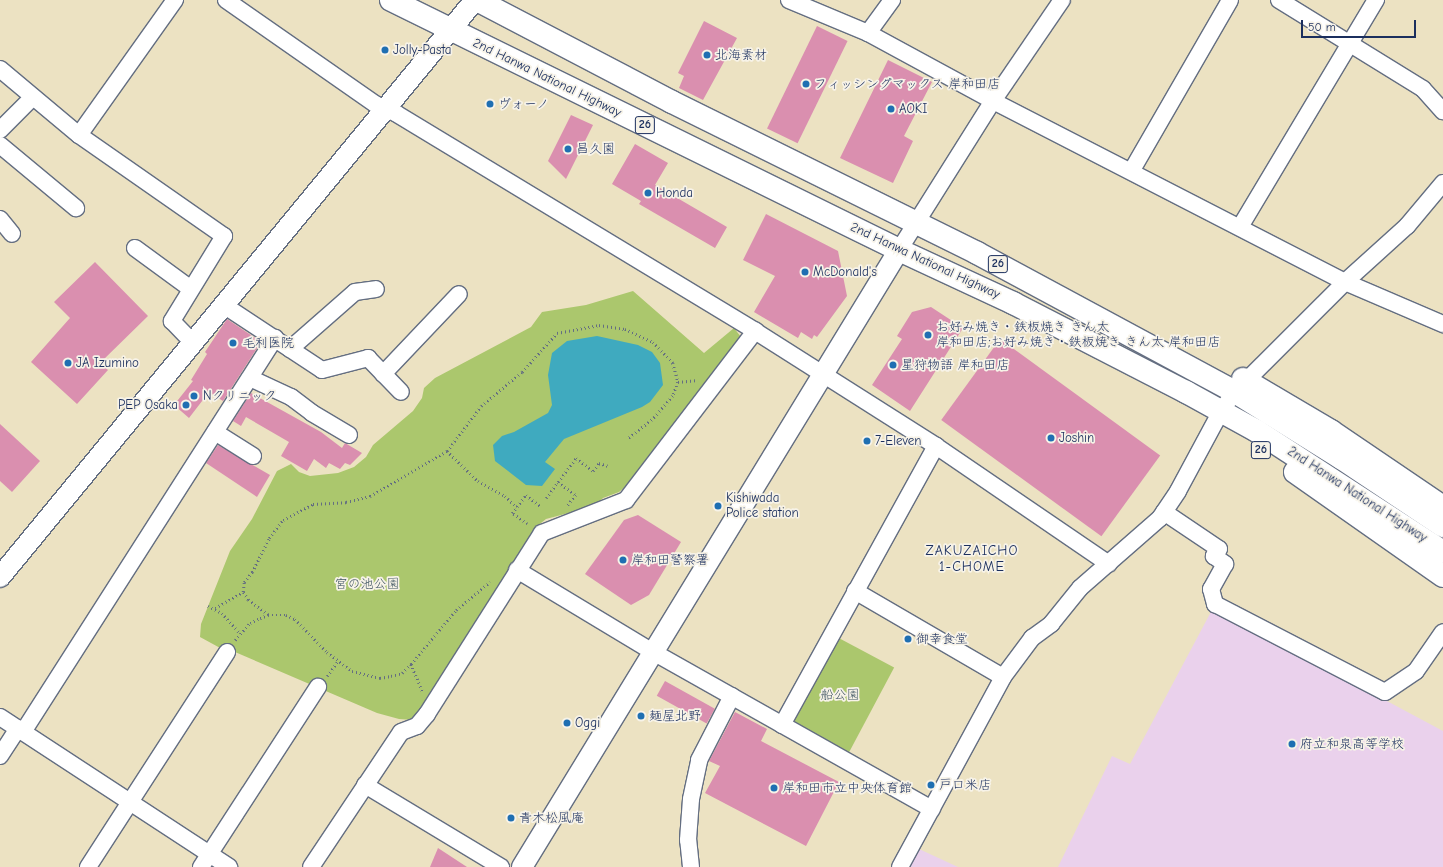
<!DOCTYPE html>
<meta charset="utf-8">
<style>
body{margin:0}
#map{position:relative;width:1443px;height:867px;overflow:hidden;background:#ece2c2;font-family:"Comic Neue","Klee One",sans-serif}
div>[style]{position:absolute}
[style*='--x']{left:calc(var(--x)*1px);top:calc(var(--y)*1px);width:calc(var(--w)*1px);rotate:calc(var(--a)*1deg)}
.built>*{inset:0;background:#ead1ec}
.green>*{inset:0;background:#abc76d;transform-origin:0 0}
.water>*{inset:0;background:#3faabf}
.building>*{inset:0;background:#da8faf;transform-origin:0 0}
.path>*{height:2.5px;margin-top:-1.25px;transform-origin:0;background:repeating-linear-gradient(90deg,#646e81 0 1px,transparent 0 4px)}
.roads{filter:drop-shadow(1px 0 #646e81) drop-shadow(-1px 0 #646e81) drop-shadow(0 1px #646e81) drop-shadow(0 -1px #646e81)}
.minor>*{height:16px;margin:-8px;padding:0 8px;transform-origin:8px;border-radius:8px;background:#fff}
.tertiary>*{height:20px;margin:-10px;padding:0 10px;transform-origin:10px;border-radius:10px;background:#fff}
.trunk>*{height:22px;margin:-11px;padding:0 11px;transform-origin:11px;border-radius:11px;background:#fff}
.dots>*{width:11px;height:11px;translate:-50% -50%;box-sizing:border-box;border:2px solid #f7f3e8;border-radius:50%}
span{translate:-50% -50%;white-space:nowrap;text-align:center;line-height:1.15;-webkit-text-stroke:3.5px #f7f3e8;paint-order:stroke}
.shield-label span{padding:1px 3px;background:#f7f3e8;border:1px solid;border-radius:3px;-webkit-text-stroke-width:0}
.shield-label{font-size:12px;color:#1b2f5e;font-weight:700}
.poi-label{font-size:13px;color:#1b2f5e}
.left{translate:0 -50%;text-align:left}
.right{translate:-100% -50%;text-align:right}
.street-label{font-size:13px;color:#1b2f5e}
.park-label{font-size:13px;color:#3f5562}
.neighbourhood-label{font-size:14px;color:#1b2f5e;letter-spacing:1px}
.scale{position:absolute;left:1301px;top:20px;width:115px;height:18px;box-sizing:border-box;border:2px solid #1b2f5e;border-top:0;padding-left:5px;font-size:12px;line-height:14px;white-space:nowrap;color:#1b2f5e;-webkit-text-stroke:3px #f7f3e8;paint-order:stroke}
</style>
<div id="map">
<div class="built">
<div style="clip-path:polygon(1213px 608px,1443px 731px,1443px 867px,1058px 867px,1112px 756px,1130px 764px)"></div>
<div style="clip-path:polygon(919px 849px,958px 867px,910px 867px)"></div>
</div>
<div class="green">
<div style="clip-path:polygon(633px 291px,704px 353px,734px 328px,741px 337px,632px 481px,619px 492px,603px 498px,595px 506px,546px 519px,536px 527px,424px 708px,413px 720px,399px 719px,377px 713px,235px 652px,233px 655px,200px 637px,201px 624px,230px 551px,252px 519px,277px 471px,291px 464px,299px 472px,310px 476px,338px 473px,354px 467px,366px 457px,373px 445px,413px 411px,422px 398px,424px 388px,435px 378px,531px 327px,542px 312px,586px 305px)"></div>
<div style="left:835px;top:636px;width:67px;height:100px;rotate:28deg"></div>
</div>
<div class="water">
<div style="clip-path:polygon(597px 336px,638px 345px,652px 352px,660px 363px,663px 385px,650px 402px,642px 407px,564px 439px,545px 462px,555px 469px,542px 486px,526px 485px,495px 461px,493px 445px,502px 436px,514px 432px,548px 413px,552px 405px,548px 375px,552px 353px,567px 341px)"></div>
</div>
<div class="building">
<div style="clip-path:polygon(704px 21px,737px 38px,703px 100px,679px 88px,684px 76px,678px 73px)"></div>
<div style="left:817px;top:26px;width:34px;height:114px;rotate:26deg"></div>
<div style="clip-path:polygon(888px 60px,932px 82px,904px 136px,913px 141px,893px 183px,840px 158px)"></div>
<div style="clip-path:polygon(571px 115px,593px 125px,566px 179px,548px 161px)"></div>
<div style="clip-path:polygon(635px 144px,668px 163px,655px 185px,727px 227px,715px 248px,639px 204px,641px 201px,612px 184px)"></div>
<div style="clip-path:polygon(766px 214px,838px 251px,847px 296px,817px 337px,814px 335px,812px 339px,801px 332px,798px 338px,754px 312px,775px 276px,743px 260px)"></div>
<div style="clip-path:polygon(95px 262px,148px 316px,100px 363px,108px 370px,77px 404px,31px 362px,70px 318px,54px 302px)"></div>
<div style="clip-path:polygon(931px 307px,963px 328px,910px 411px,872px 385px,902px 339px,897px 336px,912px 312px)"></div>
<div style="clip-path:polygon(227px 319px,261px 342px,223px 401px,209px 392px,189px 418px,174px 405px,193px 381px,191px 380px,207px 354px,205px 352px)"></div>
<div style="left:1000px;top:339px;width:198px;height:100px;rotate:36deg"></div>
<div style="clip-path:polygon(251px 393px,321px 432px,342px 448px,345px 443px,362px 453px,350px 465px,345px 463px,340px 469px,329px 463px,326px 468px,314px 459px,307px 471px,281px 456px,289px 442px,246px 417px,241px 426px,233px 421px)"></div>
<div style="clip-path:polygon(0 424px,40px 461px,12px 492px,0 481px)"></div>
<div style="clip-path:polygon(218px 445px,270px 475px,257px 497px,206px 463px)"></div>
<div style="clip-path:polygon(638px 515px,681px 542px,649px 595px,631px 605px,585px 574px,624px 520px)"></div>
<div style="left:665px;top:681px;width:57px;height:17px;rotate:29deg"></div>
<div style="clip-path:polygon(735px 712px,767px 729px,761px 741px,839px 782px,806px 846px,705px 793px,720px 766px,709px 761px)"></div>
<div style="clip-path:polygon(438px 848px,467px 867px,430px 867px)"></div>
</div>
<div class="path">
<div style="--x:678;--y:382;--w:20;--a:-6"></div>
<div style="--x:447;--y:451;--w:43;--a:44.1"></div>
<div style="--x:478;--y:481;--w:31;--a:29"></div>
<div style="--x:505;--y:496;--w:16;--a:43"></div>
<div style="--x:558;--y:482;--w:22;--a:36"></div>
<div style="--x:576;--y:495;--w:14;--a:129"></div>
<div style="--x:546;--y:498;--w:50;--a:-53.1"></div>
<div style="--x:576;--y:458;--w:21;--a:37"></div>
<div style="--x:593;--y:471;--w:10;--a:-53"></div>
<div style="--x:599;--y:463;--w:9;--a:18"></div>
<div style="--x:527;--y:524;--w:19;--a:-144"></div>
<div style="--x:512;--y:513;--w:23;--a:-52"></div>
<div style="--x:526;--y:495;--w:18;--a:38"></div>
<div style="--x:208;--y:606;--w:16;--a:27"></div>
<div style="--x:222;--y:613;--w:27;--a:48"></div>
<div style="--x:215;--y:608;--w:32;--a:-30"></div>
<div style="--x:268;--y:615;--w:25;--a:-143"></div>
<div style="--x:248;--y:600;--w:9;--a:-122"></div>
<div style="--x:243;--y:592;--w:10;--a:-84"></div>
<div style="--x:244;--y:582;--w:13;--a:-51"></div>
<div style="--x:252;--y:572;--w:38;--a:-63"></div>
<div style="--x:269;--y:538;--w:23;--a:-52"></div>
<div style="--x:283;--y:520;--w:34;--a:-28"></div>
<div style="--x:313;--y:504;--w:33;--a:-3"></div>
<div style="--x:346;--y:502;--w:25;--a:-14"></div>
<div style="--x:370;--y:496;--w:89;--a:-30.3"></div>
<div style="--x:447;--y:451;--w:56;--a:-52.9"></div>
<div style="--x:481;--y:406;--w:53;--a:-39.7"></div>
<div style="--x:522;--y:372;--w:52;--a:-48.1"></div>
<div style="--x:557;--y:333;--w:43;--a:-10.8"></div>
<div style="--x:599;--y:325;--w:26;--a:9"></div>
<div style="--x:625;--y:329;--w:31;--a:25"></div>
<div style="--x:653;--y:342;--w:29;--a:46"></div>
<div style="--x:673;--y:363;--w:20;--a:75"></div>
<div style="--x:678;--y:382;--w:15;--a:110"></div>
<div style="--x:673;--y:396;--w:32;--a:131"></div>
<div style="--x:652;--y:420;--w:31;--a:142"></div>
<div style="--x:235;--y:640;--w:23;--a:-49"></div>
<div style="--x:250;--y:623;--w:11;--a:-27"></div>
<div style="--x:260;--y:618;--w:9;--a:-21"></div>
<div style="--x:268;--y:615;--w:18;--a:0"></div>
<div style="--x:286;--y:615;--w:10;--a:24"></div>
<div style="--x:295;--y:619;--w:46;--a:45.9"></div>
<div style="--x:327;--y:652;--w:31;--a:37"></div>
<div style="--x:352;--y:671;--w:29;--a:14"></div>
<div style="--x:380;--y:678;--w:11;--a:-10"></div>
<div style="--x:391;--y:676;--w:11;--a:-15"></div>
<div style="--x:402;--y:673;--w:13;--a:-45"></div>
<div style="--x:411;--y:664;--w:70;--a:-50.2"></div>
<div style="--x:456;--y:610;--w:44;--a:-39.5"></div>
<div style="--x:411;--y:664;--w:30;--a:67"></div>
<div style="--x:327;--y:676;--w:19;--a:-54"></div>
</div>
<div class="roads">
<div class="minor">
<div style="--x:226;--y:0;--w:182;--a:34.9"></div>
<div style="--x:375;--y:104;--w:24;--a:24"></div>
<div style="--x:397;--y:114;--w:419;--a:31.2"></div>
<div style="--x:755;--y:331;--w:214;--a:32.4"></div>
<div style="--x:936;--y:446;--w:209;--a:34.3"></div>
<div style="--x:789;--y:0;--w:86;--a:22.7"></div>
<div style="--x:868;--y:33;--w:142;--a:28.5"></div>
<div style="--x:993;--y:101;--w:396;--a:27.2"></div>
<div style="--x:1345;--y:282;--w:107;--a:23.2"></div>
<div style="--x:1279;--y:0;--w:169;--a:31.7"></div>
<div style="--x:1423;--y:89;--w:30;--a:48"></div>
<div style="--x:868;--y:33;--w:41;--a:-54"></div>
<div style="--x:0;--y:69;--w:103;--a:39.9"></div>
<div style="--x:79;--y:135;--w:177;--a:34.9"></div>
<div style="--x:224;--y:236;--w:100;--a:121.5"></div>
<div style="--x:172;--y:321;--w:30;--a:46"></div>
<div style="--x:0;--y:130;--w:45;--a:-45"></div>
<div style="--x:79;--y:135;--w:166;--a:-54.6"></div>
<div style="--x:0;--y:145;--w:99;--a:39.7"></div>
<div style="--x:1132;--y:170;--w:196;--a:-60"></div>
<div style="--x:0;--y:219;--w:19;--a:51"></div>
<div style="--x:1240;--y:227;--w:265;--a:-59.1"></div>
<div style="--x:135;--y:248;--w:69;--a:36.2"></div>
<div style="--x:899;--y:250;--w:176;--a:-57.8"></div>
<div style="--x:993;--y:101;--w:122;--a:-55.7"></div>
<div style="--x:225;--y:306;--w:116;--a:33.4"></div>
<div style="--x:322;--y:370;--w:48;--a:-14.6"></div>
<div style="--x:368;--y:358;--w:47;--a:45.9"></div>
<div style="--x:290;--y:349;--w:86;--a:-41.2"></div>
<div style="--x:355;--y:292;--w:21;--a:-8"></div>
<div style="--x:383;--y:374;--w:110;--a:-46.5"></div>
<div style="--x:250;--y:378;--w:45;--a:24.9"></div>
<div style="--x:291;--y:397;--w:26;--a:37"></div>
<div style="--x:312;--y:413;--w:43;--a:30.7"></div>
<div style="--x:215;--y:432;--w:45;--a:32.3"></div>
<div style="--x:1164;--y:512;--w:66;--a:33.9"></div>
<div style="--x:1219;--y:549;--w:9;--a:126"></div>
<div style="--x:1214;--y:556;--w:14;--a:36"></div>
<div style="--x:1225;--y:564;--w:29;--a:119"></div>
<div style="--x:1211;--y:589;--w:16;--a:75"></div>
<div style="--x:1215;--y:604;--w:191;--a:27.4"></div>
<div style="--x:1385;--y:692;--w:37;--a:-34"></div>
<div style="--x:1416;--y:671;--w:47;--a:-55.3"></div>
<div style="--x:517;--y:570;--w:159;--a:31.1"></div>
<div style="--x:653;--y:652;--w:320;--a:29.4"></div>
<div style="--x:855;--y:591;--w:171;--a:30.2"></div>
<div style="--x:0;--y:717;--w:274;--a:33.2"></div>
<div style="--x:782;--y:725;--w:319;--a:-61.1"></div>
<div style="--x:23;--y:732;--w:468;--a:-57.4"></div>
<div style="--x:0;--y:756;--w:33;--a:-57"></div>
<div style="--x:365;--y:785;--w:159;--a:31.1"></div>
<div style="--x:88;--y:867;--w:256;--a:-57.1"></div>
<div style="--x:201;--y:867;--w:215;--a:-57"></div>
<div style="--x:311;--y:867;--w:162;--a:-56.3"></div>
<div style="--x:401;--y:732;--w:17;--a:-21"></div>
<div style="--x:417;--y:726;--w:16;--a:-50"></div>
<div style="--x:427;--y:714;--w:214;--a:-57.6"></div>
<div style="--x:542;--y:533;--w:90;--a:-21.4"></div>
<div style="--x:626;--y:500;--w:213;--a:-52.6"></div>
<div style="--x:691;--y:867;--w:27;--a:-96"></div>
<div style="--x:688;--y:840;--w:41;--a:-85.8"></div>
<div style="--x:691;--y:799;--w:40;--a:-78"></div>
<div style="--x:699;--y:760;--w:72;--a:-62.7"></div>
<div style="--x:900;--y:867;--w:216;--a:-61.5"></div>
<div style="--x:1003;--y:677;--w:49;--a:-53.4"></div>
<div style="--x:1032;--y:638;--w:24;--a:-36"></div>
<div style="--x:1051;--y:624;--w:46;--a:-51.1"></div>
<div style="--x:1080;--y:588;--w:106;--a:-41.2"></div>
<div style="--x:1160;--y:518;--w:32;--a:-56"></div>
<div style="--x:1178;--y:491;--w:91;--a:-61.7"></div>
<div style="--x:1221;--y:411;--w:24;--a:-54"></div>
<div style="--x:1235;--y:392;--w:156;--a:-45"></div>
<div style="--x:1345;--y:282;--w:84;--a:-42.1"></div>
<div style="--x:1407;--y:226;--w:56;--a:-50.1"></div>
</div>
<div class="tertiary">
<div style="--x:0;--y:577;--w:747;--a:-50.54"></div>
<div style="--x:522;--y:867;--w:723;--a:-58.57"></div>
</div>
<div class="trunk">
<div style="--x:391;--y:0;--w:566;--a:26.2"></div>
<div style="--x:899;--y:250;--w:126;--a:24.9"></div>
<div style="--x:1013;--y:303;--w:195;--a:27.2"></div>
<div style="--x:1186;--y:392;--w:81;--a:28.8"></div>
<div style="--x:1257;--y:431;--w:222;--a:33"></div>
<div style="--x:477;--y:0;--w:220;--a:27.6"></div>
<div style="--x:672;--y:102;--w:340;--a:26.3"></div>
<div style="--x:977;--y:253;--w:293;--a:28.3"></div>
<div style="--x:1235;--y:392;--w:125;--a:31.9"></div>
<div style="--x:1341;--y:458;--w:123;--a:33.7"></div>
<div style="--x:1243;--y:379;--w:102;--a:30.6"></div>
<div style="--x:1331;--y:431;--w:135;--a:34.2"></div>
<div style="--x:1295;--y:472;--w:181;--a:35.1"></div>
</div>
</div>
<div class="dots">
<div style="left:385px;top:50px;background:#1f6fb2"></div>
<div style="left:707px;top:55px;background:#1f6fb2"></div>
<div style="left:806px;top:84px;background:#1f6fb2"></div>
<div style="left:490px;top:104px;background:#1f6fb2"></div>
<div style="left:891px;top:109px;background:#1f6fb2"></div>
<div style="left:568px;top:149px;background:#1f6fb2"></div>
<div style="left:648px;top:193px;background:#1f6fb2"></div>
<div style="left:805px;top:272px;background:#1f6fb2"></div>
<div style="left:928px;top:335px;background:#1f6fb2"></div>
<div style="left:233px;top:343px;background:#1f6fb2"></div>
<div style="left:68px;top:363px;background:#1f6fb2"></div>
<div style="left:893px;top:365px;background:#1f6fb2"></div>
<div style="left:194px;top:396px;background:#1f6fb2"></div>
<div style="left:186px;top:405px;background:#1f6fb2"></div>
<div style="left:1051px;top:438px;background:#1f6fb2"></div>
<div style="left:867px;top:441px;background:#1f6fb2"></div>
<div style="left:718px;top:506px;background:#1f6fb2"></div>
<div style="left:623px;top:560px;background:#1f6fb2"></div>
<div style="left:908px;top:639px;background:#1f6fb2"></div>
<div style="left:641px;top:716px;background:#1f6fb2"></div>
<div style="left:567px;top:723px;background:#1f6fb2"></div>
<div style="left:1292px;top:744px;background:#1f6fb2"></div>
<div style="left:931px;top:785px;background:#1f6fb2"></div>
<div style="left:774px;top:788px;background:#1f6fb2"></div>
<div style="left:511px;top:818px;background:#1f6fb2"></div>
</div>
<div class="shield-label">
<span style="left:645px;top:125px">26</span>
<span style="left:998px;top:264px">26</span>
<span style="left:1261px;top:450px">26</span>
</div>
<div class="poi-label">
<span class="left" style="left:393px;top:50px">Jolly-Pasta</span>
<span class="left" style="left:715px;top:55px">北海素材</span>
<span class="left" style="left:814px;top:84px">フィッシングマックス 岸和田店</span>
<span class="left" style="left:498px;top:104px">ヴォーノ</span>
<span class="left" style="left:899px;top:109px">AOKI</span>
<span class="left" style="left:576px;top:149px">昌久園</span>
<span class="left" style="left:656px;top:193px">Honda</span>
<span class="left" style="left:813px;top:272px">McDonald's</span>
<span class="left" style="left:936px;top:335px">お好み焼き・鉄板焼き きん太<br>岸和田店;お好み焼き・鉄板焼き きん太 岸和田店</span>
<span class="left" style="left:242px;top:343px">毛利医院</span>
<span class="left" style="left:76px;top:363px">JA Izumino</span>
<span class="left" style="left:901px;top:365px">星狩物語 岸和田店</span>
<span class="left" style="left:203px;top:396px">Nクリニック</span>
<span class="right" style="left:178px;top:405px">PEP Osaka</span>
<span class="left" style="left:1059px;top:438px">Joshin</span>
<span class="left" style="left:875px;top:441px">7-Eleven</span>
<span class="left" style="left:726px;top:506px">Kishiwada<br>Police station</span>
<span class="left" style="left:631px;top:560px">岸和田警察署</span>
<span class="left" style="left:916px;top:639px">御幸食堂</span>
<span class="left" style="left:649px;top:716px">麺屋北野</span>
<span class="left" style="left:575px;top:723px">Oggi</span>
<span class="left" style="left:1300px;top:744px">府立和泉高等学校</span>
<span class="left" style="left:939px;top:785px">戸口米店</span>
<span class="left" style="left:782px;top:788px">岸和田市立中央体育館</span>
<span class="left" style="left:519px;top:818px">青木松風庵</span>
</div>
<div class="street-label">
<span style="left:547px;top:78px;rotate:26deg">2nd Hanwa National Highway</span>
<span style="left:925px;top:261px;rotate:25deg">2nd Hanwa National Highway</span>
<span style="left:1357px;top:495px;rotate:33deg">2nd Hanwa National Highway</span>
</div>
<div class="park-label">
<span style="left:367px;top:584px">宮の池公園</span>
<span style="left:840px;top:695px">船公園</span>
</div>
<div class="neighbourhood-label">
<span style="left:972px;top:559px">ZAKUZAICHO<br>1-CHOME</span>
</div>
<div class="scale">50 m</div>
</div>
